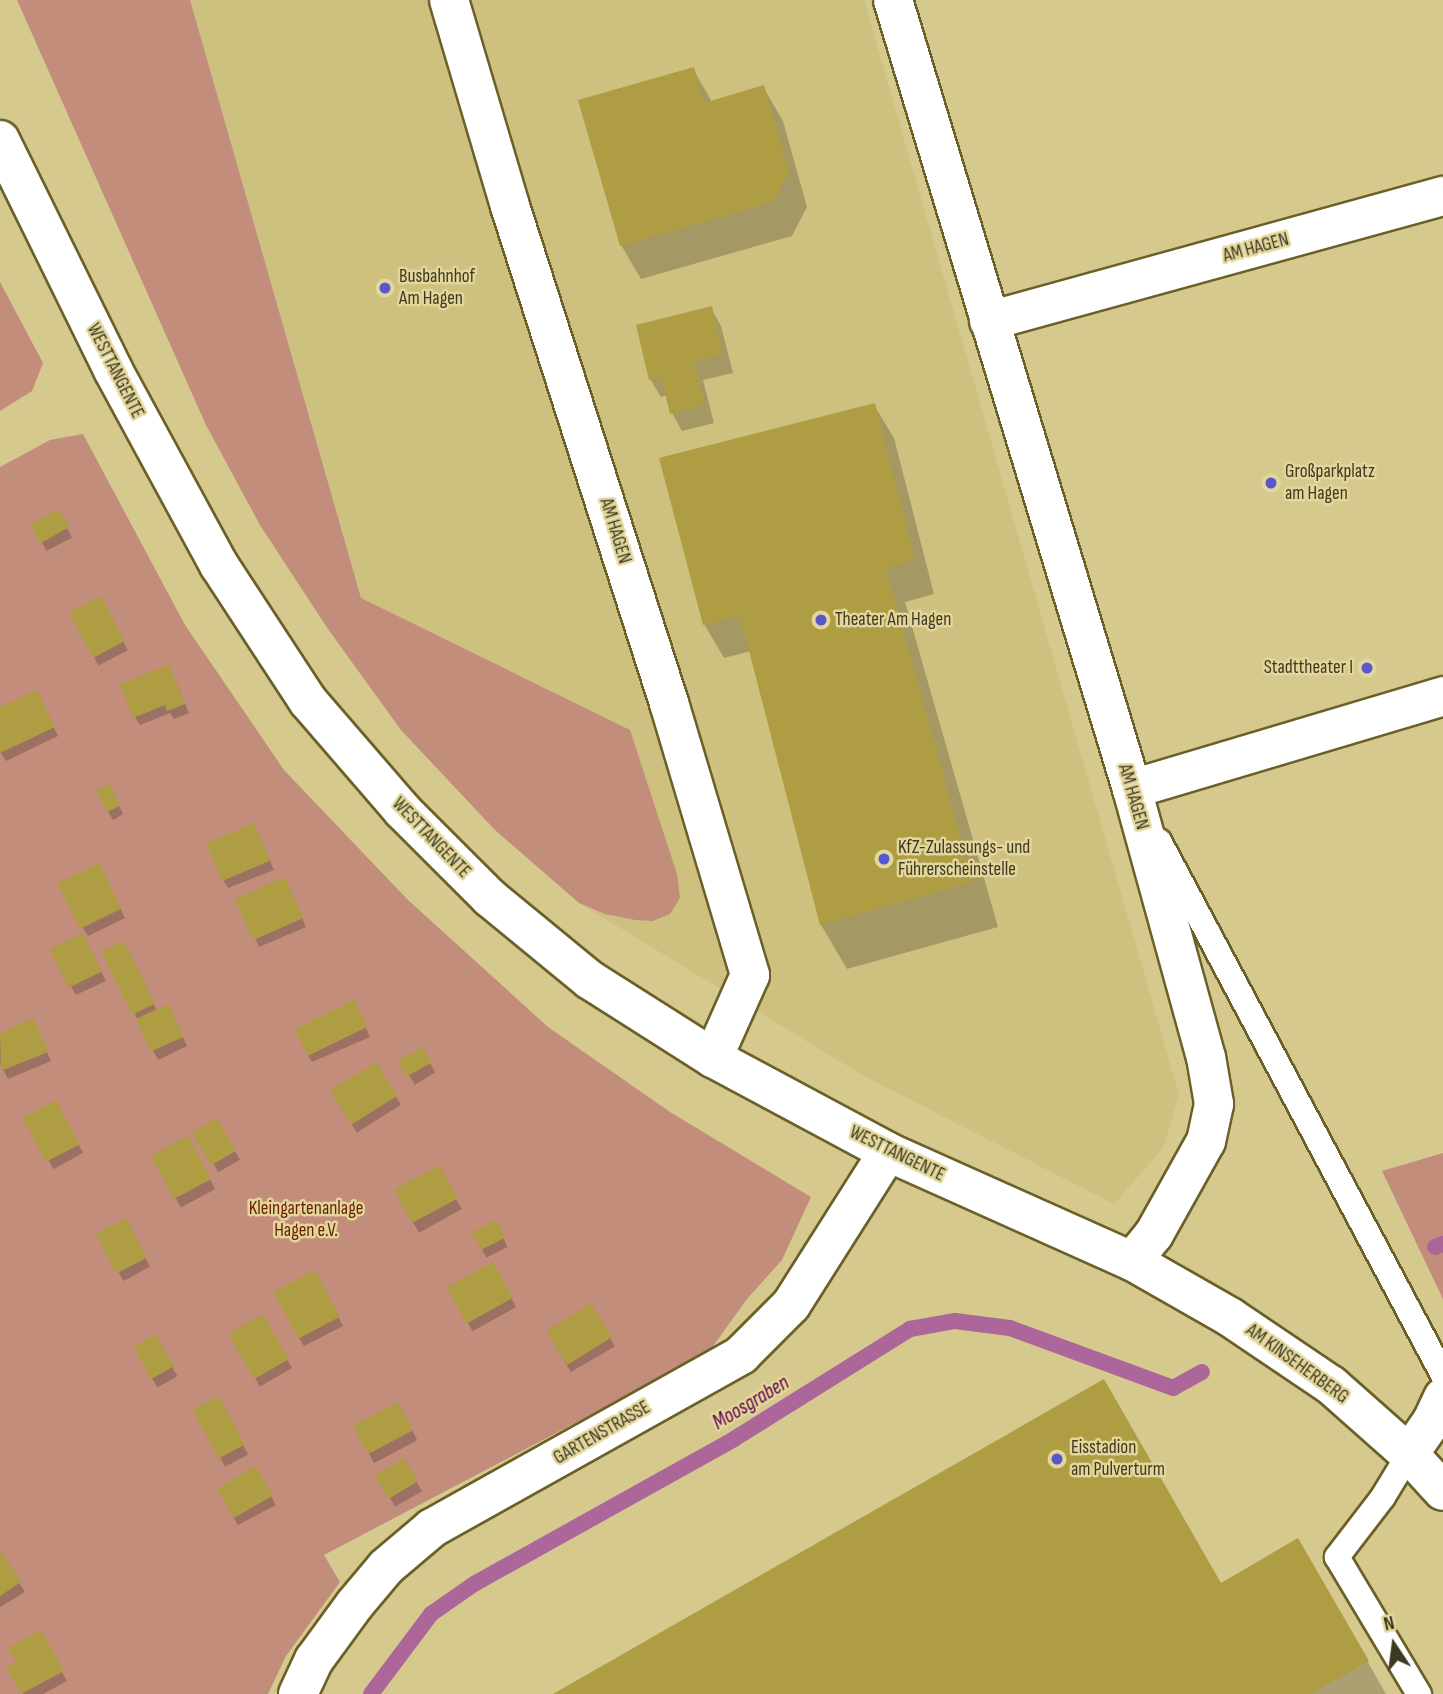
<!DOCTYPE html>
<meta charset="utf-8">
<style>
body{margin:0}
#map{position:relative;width:1443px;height:1694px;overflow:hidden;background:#d5c98e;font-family:"Sofia Sans Condensed",sans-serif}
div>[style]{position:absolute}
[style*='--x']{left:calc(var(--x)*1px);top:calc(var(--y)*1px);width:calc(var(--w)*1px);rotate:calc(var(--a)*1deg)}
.built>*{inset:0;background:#cec07e}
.green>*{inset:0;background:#c38d7c}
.shadow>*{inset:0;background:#0003;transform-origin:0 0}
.stream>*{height:16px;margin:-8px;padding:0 8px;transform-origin:8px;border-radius:8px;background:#ad6699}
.building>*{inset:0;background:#ae9d43;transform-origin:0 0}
.roads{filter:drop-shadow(2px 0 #6b6028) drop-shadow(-2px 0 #6b6028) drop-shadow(0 2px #6b6028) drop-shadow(0 -2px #6b6028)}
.service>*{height:24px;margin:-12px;padding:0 12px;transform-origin:12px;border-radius:12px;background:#fff}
.minor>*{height:38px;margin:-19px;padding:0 19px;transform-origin:19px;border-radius:19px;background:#fff}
.secondary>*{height:38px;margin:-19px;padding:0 19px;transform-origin:19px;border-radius:19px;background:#fff}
.dots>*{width:19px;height:19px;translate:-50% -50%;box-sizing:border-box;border:4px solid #e2d69b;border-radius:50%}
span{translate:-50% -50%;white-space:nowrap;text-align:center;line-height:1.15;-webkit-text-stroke:5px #e2d69b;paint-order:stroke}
.street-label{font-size:19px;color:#3e3921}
.poi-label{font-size:19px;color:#3e3921}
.left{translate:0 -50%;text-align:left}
.right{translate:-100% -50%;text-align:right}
.park-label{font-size:19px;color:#6b1f02}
.water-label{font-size:21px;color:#60044f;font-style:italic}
.north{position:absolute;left:1359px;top:1610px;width:70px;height:70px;-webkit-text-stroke:5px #e2d69b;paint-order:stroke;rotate:347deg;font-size:19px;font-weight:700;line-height:28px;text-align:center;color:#3e3921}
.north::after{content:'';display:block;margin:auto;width:24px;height:32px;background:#3e3921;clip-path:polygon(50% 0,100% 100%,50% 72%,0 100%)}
</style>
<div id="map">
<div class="built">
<div style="clip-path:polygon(17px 0,864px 0,1179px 1095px,1163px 1148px,1114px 1204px,864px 1076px,579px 903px,495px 830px,401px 730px,328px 629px,260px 525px,206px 425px)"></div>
</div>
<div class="green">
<div style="clip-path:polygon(17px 0,190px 0,361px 598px,630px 730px,677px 874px,680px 898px,670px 914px,653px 921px,635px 920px,605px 914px,579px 903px,495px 830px,401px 730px,328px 629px,260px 525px,206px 425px)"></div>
<div style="clip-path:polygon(0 282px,43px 363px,32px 391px,0 411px)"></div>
<div style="clip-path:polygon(83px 434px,185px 625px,284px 770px,407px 899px,548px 1027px,670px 1112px,811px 1197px,782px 1260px,747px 1299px,708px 1353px,324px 1555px,340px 1582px,286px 1656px,268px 1694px,0 1694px,0 467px,50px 440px)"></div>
<div style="clip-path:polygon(1443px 1153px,1443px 1299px,1382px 1171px)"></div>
</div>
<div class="shadow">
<div style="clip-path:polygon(693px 69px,712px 102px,763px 87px,783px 121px,807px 207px,792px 236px,641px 279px,621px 245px)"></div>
<div style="clip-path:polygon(711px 308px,721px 326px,733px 373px,703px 380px,714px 423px,682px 431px,672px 413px,668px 395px,661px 397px,650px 379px)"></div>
<div style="clip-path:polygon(874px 405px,894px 438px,934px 594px,905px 602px,998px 927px,847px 969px,821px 925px,751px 651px,724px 658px,704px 624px)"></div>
<div style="left:58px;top:511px;width:30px;height:29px;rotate:62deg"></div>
<div style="left:101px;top:598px;width:59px;height:33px;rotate:63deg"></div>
<div style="clip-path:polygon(173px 675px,189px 713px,174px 719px,170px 713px,140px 725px,135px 717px)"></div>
<div style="clip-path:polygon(41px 700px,58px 736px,6px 761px,0 751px,0 709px)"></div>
<div style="clip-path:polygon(114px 795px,123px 814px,113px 820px,108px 811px)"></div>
<div style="clip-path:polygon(258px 834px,274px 870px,228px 888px,223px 880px)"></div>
<div style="clip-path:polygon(103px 874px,125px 918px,88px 936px,83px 928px)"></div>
<div style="clip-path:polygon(289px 888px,306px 927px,259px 947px,238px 900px)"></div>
<div style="clip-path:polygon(87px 943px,106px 981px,76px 995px,71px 987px)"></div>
<div style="clip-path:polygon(128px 951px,157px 1011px,173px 1015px,187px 1046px,158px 1060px,104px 952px)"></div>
<div style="clip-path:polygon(359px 1011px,370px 1037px,312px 1062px,307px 1054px)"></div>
<div style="clip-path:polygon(33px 1021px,51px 1061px,8px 1079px,0 1063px,0 1035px)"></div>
<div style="left:422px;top:1050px;width:26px;height:24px;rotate:59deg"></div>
<div style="left:376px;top:1065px;width:47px;height:52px;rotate:58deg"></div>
<div style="left:55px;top:1102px;width:58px;height:34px;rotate:61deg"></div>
<div style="left:217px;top:1120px;width:46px;height:25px;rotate:60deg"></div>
<div style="left:188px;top:1138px;width:58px;height:39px;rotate:62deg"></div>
<div style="left:439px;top:1168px;width:47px;height:49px;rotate:61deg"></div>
<div style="left:125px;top:1220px;width:53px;height:30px;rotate:62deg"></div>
<div style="left:495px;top:1222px;width:28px;height:24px;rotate:63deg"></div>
<div style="left:493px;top:1265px;width:48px;height:50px;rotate:61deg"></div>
<div style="clip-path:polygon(315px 1273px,343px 1326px,304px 1346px,299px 1338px)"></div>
<div style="left:591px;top:1305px;width:48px;height:51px;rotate:60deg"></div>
<div style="left:262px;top:1316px;width:60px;height:37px;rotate:60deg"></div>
<div style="left:155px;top:1336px;width:46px;height:23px;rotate:61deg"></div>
<div style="left:218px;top:1398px;width:64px;height:26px;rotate:62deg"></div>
<div style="left:398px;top:1404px;width:41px;height:49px;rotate:62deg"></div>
<div style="left:404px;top:1460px;width:36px;height:31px;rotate:60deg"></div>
<div style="left:256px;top:1468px;width:42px;height:43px;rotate:62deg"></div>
<div style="clip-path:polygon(1298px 1540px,1386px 1694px,557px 1694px,1220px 1585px)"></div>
<div style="clip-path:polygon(2px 1555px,25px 1592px,0 1607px,0 1556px)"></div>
<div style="clip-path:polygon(40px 1632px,67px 1681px,43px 1694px,23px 1694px,8px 1667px,18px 1662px)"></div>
</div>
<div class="stream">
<div style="--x:1435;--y:1247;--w:9;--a:-21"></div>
<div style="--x:371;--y:1694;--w:100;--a:-53.1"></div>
<div style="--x:431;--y:1614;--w:52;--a:-34.9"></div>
<div style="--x:474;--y:1584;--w:298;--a:-29.1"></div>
<div style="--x:734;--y:1439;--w:208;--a:-32"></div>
<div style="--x:910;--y:1329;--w:46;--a:-10.1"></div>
<div style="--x:955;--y:1321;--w:55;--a:7.3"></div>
<div style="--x:1010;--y:1328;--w:174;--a:20.2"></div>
<div style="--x:1173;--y:1388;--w:33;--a:-29"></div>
</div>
<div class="building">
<div style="clip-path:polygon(694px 67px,704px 103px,764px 85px,789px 172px,773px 202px,620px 246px,578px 100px)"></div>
<div style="clip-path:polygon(712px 306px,723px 354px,694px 362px,705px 405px,670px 414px,661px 377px,649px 380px,636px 325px)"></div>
<div style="clip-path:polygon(875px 403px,915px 560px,886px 568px,973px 882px,820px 925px,740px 616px,703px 625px,659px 458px)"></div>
<div style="left:59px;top:509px;width:21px;height:33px;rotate:61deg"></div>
<div style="left:101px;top:596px;width:51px;height:36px;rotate:62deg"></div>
<div style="clip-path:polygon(169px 664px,185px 704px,167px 711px,165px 705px,133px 718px,120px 684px)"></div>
<div style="clip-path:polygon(37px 690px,55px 727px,0 753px,0 707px)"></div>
<div style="left:109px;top:784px;width:24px;height:15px;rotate:62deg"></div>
<div style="left:254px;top:823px;width:41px;height:52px;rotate:67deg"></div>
<div style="left:99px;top:863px;width:51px;height:46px;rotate:64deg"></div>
<div style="left:285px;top:877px;width:45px;height:55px;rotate:66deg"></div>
<div style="left:83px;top:933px;width:43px;height:37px;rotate:64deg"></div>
<div style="left:124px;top:941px;width:70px;height:25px;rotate:64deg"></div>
<div style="left:354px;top:1000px;width:30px;height:66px;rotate:64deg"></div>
<div style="left:169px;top:1004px;width:36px;height:36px;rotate:66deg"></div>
<div style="clip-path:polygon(34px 1018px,48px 1052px,1px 1071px,0 1033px)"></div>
<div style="left:423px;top:1047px;width:18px;height:29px;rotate:61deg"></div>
<div style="left:376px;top:1062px;width:40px;height:54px;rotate:58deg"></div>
<div style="left:56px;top:1100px;width:50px;height:38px;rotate:62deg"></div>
<div style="left:217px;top:1118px;width:38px;height:29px;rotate:60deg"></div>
<div style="left:188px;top:1136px;width:49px;height:42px;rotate:62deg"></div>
<div style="left:440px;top:1165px;width:38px;height:52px;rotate:62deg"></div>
<div style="left:126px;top:1218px;width:45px;height:34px;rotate:63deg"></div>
<div style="left:496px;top:1220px;width:20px;height:27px;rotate:63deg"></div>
<div style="left:493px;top:1262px;width:41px;height:53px;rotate:61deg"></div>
<div style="left:315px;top:1270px;width:53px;height:47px;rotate:62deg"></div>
<div style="left:591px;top:1303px;width:40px;height:53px;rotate:58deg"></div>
<div style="left:263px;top:1314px;width:52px;height:40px;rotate:60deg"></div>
<div style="left:156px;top:1334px;width:37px;height:26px;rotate:61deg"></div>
<div style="clip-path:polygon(1104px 1379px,1221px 1583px,1298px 1538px,1369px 1661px,1311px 1694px,553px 1694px)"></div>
<div style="left:219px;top:1396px;width:55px;height:30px;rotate:62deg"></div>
<div style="left:398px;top:1402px;width:32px;height:51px;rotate:62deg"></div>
<div style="left:404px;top:1458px;width:27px;height:34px;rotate:59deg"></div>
<div style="left:256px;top:1466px;width:34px;height:45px;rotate:60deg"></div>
<div style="clip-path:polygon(2px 1552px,21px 1582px,0 1596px,0 1554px)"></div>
<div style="clip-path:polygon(41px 1630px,64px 1671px,21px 1694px,6px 1667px,16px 1662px,8px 1648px)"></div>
</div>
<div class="roads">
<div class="service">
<div style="--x:1159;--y:841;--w:605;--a:61.99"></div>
<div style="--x:1409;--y:1454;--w:50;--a:121.2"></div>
<div style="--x:1383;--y:1497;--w:76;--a:127.5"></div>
<div style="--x:1337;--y:1557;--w:160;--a:59.1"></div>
</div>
<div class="minor">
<div style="--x:449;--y:0;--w:215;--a:73.5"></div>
<div style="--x:510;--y:206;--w:522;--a:72.26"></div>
<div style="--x:669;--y:703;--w:284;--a:73.4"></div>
<div style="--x:750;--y:975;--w:91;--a:114"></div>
<div style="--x:893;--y:0;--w:824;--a:73.15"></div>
<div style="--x:1132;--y:789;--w:278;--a:74.6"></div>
<div style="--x:1206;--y:1057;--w:48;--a:80.3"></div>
<div style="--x:1214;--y:1104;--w:38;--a:102"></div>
<div style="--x:1206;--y:1141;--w:107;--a:119.2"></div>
<div style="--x:1154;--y:1234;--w:35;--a:129"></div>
<div style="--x:989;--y:321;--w:471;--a:-15.4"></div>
<div style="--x:1132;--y:789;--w:325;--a:-16.6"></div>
<div style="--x:1409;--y:1454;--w:40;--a:-55.1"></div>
<div style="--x:1432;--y:1421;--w:26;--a:-65"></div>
<div style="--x:298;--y:1694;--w:38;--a:-65"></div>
<div style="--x:314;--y:1660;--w:69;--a:-53.8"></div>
<div style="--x:355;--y:1604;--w:48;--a:-50"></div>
<div style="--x:386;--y:1567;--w:60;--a:-40.3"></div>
<div style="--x:432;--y:1528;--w:354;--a:-29.2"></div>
<div style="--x:741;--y:1355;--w:71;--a:-45"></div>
<div style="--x:791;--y:1305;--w:181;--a:-57.6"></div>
</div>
<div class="secondary">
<div style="--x:0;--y:140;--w:256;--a:63.8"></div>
<div style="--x:113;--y:370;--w:222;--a:61.5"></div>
<div style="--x:219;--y:565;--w:163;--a:56.8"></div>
<div style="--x:308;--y:701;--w:144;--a:49.2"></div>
<div style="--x:402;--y:810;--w:124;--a:45"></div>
<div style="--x:490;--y:898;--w:129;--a:39.4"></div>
<div style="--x:590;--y:980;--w:146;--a:32.4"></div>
<div style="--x:713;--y:1058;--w:199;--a:28.2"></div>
<div style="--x:888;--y:1152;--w:267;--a:24.1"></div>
<div style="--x:1132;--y:1261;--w:113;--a:29.7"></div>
<div style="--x:1230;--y:1317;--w:122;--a:34"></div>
<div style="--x:1331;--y:1385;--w:104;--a:41.5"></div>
<div style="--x:1409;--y:1454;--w:50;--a:47.4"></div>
</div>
</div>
<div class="dots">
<div style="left:385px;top:288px;background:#5757ce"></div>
<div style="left:1271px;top:483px;background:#5757ce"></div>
<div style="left:821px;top:620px;background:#5757ce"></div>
<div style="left:1367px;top:668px;background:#5757ce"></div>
<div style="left:884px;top:859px;background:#5757ce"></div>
<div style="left:1057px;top:1459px;background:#5757ce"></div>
</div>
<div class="street-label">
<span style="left:1256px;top:248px;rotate:-15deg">AM HAGEN</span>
<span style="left:115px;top:371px;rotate:63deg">WESTTANGENTE</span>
<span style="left:615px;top:531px;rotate:73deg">AM HAGEN</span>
<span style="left:1133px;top:797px;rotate:74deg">AM HAGEN</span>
<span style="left:431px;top:838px;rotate:46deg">WESTTANGENTE</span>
<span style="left:897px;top:1154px;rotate:26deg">WESTTANGENTE</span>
<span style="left:1297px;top:1364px;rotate:36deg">AM KINSEHERBERG</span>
<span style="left:602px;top:1433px;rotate:-30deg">GARTENSTRASSE</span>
</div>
<div class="poi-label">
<span class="left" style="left:399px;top:288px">Busbahnhof<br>Am Hagen</span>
<span class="left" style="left:1285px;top:483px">Großparkplatz<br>am Hagen</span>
<span class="left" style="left:835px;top:620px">Theater Am Hagen</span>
<span class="right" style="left:1353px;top:668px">Stadttheater I</span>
<span class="left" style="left:898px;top:859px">KfZ-Zulassungs- und<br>Führerscheinstelle</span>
<span class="left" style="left:1071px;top:1459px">Eisstadion<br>am Pulverturm</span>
</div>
<div class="park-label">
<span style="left:306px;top:1220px">Kleingartenanlage<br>Hagen e.V.</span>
</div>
<div class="water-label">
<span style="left:751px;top:1403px;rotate:-31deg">Moosgraben</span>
</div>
<div class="north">N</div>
</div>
